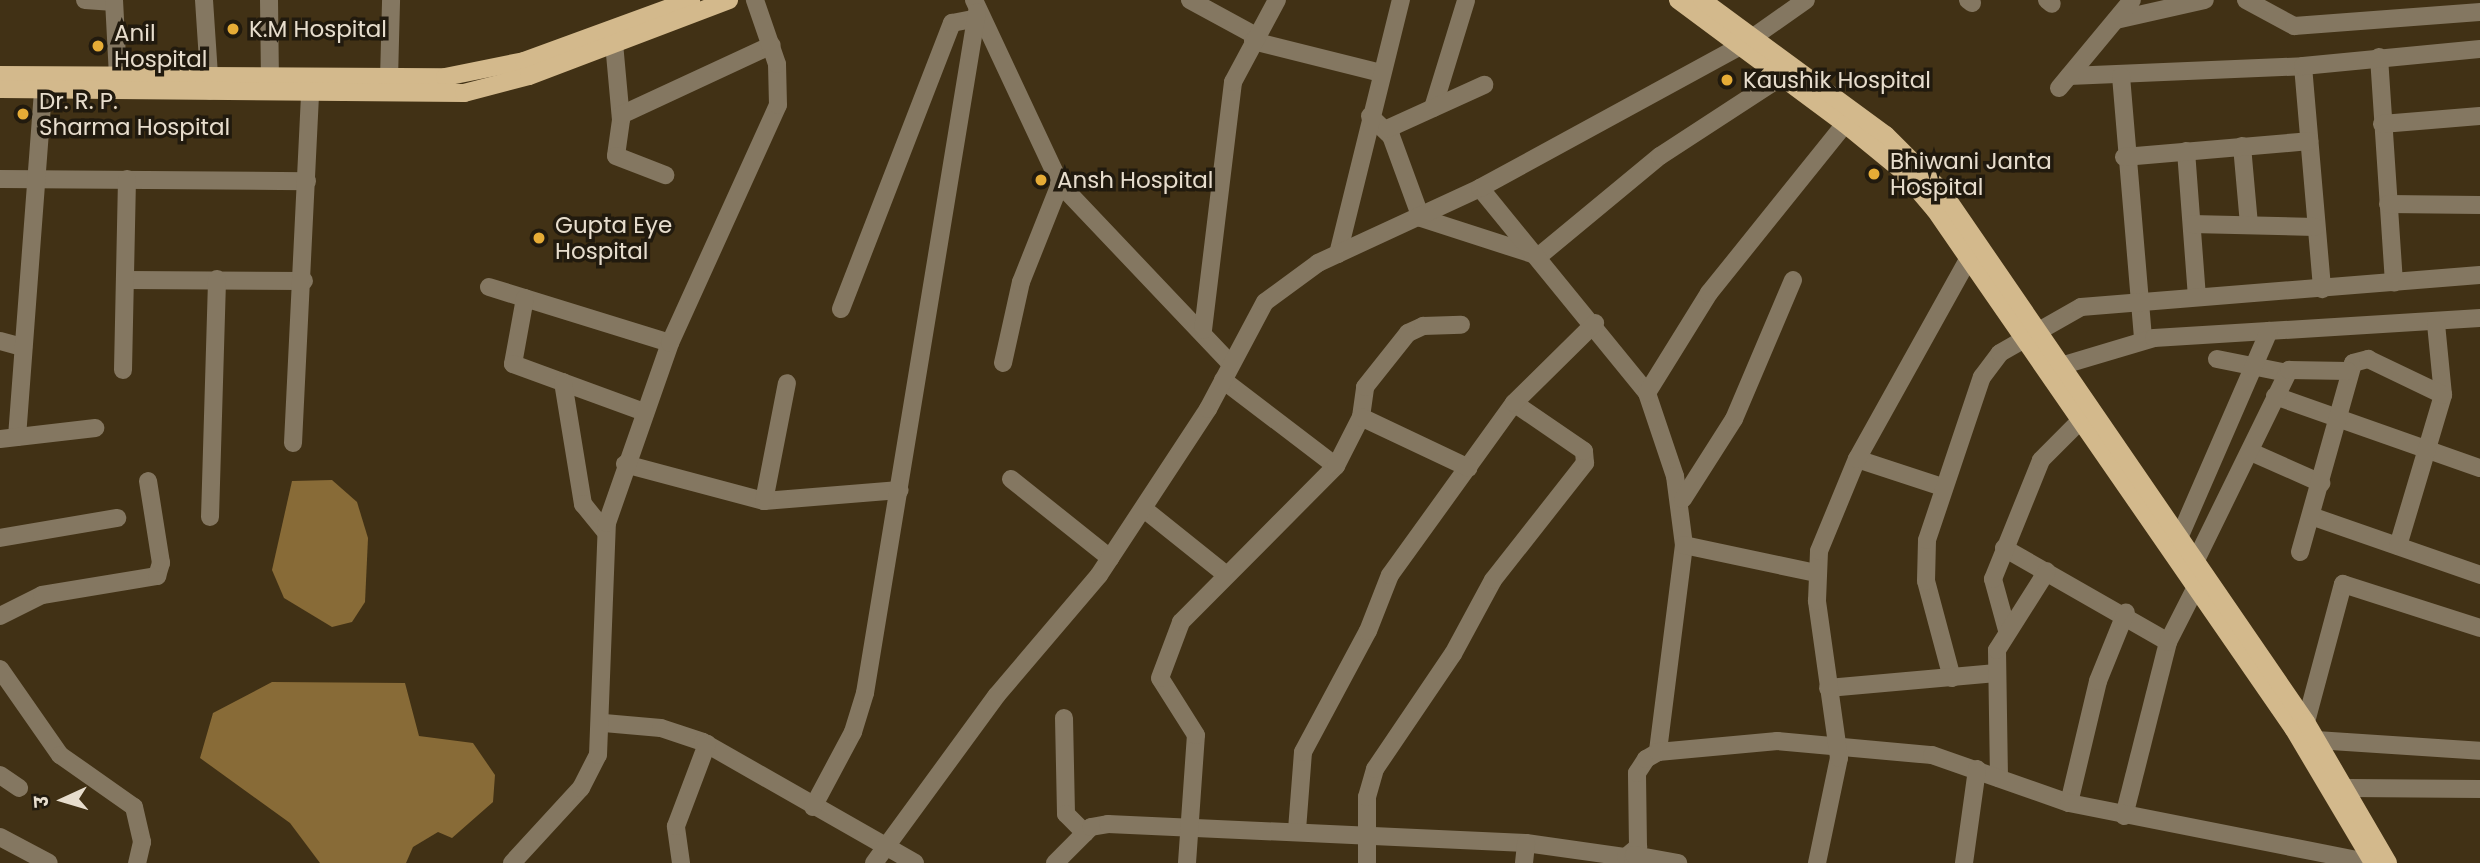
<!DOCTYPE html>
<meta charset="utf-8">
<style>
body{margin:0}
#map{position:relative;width:2480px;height:863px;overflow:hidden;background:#413115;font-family:Poppins,"Noto Sans Devanagari",sans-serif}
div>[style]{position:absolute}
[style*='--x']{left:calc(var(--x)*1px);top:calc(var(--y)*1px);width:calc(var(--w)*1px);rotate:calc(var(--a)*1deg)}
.water>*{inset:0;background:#886b37}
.minor>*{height:18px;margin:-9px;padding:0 9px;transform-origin:9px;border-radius:9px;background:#847761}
.major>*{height:18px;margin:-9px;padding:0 9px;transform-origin:9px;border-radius:9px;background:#d3b98c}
.dots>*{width:19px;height:19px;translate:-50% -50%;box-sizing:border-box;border:4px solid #211a0e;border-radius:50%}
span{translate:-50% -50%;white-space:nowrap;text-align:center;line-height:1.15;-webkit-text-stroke:7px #211a0e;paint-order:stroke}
.poi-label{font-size:23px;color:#e7ddcd}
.left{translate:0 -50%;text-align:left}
.north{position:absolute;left:28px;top:765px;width:70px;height:70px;-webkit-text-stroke:5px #211a0e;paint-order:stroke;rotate:266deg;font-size:19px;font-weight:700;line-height:28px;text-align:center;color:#e7ddcd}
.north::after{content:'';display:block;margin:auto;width:24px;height:32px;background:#e7ddcd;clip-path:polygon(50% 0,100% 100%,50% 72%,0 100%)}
</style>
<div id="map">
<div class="water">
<div style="clip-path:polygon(332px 480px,357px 502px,368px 538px,365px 602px,352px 622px,332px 627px,284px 598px,272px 570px,292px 481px)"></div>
<div style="clip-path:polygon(272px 682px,405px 683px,419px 736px,473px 743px,495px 775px,493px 802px,452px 838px,438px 832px,413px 847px,406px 863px,320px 863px,290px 823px,200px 758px,213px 713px)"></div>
</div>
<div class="minor">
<div style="--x:85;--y:0;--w:29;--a:4"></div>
<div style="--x:114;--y:0;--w:76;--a:87"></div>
<div style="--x:204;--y:0;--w:91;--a:86.2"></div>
<div style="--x:269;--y:0;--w:78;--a:89.3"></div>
<div style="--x:974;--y:0;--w:203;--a:64.9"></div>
<div style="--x:1060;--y:184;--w:247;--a:46.5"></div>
<div style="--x:1190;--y:0;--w:75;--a:28.6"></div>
<div style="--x:1968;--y:0;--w:5;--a:37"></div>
<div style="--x:2047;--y:0;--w:6;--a:39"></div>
<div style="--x:2246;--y:0;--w:55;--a:28.4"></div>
<div style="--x:2294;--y:26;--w:187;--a:-4.3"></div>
<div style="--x:2116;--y:20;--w:91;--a:-12.7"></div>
<div style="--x:1253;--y:41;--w:132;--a:14"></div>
<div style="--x:614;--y:43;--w:77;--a:84.8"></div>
<div style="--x:621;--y:120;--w:36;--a:98"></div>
<div style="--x:616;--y:156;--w:53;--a:21.2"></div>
<div style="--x:2379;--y:57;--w:226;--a:86.2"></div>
<div style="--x:2303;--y:66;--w:224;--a:85.1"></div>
<div style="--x:2069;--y:76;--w:234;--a:-2.4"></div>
<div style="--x:2303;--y:66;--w:178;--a:-5.5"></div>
<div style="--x:2121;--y:76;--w:265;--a:85.2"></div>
<div style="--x:389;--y:79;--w:79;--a:-88.5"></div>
<div style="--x:2059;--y:88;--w:114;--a:-50.3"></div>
<div style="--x:1433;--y:108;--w:112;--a:-72.9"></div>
<div style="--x:621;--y:115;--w:166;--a:-24.9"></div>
<div style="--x:1370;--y:116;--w:29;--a:44"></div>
<div style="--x:1391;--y:136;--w:87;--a:69.9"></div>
<div style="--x:1421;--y:218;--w:124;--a:17.9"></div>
<div style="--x:1539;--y:256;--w:157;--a:-39.6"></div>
<div style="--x:1660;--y:156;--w:145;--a:-33.1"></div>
<div style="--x:2382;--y:124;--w:98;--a:-4.7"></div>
<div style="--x:1387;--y:129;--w:107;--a:-24.4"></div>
<div style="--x:2242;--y:146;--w:79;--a:84.9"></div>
<div style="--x:2186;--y:151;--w:145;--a:85.7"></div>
<div style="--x:2124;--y:157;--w:186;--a:-4.9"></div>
<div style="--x:0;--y:179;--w:307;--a:0.4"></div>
<div style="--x:1480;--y:188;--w:264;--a:50.8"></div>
<div style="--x:1647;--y:393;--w:88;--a:71.4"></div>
<div style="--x:1675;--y:476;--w:70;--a:82.6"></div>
<div style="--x:1684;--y:545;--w:209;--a:97.2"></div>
<div style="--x:2388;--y:204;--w:92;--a:0.6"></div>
<div style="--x:2192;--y:224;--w:123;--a:1.4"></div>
<div style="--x:1338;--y:254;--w:262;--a:-76.1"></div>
<div style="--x:127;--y:280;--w:177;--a:0.3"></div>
<div style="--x:489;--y:287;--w:189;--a:17.2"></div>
<div style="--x:525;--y:298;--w:67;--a:100.3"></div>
<div style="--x:513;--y:364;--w:140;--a:20.1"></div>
<div style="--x:841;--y:309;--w:307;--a:-68.8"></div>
<div style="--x:952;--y:23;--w:25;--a:-11"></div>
<div style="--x:1203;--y:330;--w:250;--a:-83.1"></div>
<div style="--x:1233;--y:82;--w:93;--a:-61.8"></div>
<div style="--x:0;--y:341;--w:24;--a:15"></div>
<div style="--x:2217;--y:359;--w:71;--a:11.3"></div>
<div style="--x:1003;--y:363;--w:83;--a:-77.5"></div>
<div style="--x:1021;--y:282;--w:105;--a:-68.3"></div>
<div style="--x:2057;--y:367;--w:101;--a:-16.6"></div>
<div style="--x:2154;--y:338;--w:327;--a:-3.5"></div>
<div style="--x:123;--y:370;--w:191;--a:-88.8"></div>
<div style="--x:1223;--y:380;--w:142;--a:37.3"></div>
<div style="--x:563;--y:382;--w:124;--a:80.7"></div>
<div style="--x:583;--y:504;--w:35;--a:51"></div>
<div style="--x:1647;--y:393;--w:118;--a:-58.2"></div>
<div style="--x:1709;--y:293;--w:217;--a:-51.2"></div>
<div style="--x:2275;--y:396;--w:217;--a:19.4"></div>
<div style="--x:1361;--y:417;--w:30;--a:-82"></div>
<div style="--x:1365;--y:387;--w:69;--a:-51.5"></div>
<div style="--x:1408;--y:333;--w:17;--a:-25"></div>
<div style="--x:1423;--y:326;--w:38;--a:-2"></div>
<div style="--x:17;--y:437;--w:348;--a:-85.7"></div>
<div style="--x:0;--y:439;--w:96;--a:-6.6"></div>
<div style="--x:293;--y:443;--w:348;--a:-87.2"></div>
<div style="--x:2251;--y:452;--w:77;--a:23.9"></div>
<div style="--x:1857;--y:459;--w:89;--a:18.2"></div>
<div style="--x:625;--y:464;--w:144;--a:14.9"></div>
<div style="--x:764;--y:501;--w:136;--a:-4.6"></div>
<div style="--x:1011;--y:479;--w:127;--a:38.6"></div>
<div style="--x:1683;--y:499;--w:95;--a:-57.5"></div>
<div style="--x:1734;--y:419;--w:151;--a:-67"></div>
<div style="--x:764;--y:501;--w:120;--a:-79"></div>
<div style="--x:1144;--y:509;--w:104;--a:38.7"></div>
<div style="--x:2311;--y:516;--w:179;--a:19.2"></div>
<div style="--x:210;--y:517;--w:238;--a:-88.3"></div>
<div style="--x:0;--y:538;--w:119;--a:-9.7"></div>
<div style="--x:2179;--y:538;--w:226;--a:-66.5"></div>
<div style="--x:1684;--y:545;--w:135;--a:12"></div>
<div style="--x:2398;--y:546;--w:158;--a:-73.4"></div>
<div style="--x:2443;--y:395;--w:72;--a:-95.6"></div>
<div style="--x:2004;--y:548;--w:189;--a:29.8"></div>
<div style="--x:2300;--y:552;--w:196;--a:-74.3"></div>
<div style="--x:2353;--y:363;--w:16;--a:-15"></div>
<div style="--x:2368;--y:359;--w:83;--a:25.6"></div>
<div style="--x:2195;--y:562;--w:214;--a:-63.9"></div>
<div style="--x:2289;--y:370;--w:59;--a:1"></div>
<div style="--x:0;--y:616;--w:47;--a:-26.6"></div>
<div style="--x:42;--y:595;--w:117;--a:-9.4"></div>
<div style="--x:157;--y:576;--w:14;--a:-73"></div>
<div style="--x:161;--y:563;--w:83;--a:-99"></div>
<div style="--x:2007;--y:630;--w:53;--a:-105.4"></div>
<div style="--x:1993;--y:579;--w:128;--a:-68"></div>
<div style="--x:2041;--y:460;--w:52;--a:-45"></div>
<div style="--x:0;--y:669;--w:105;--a:55.1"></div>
<div style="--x:60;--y:755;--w:90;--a:35.1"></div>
<div style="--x:134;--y:807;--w:36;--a:77"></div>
<div style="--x:142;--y:842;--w:22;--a:103"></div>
<div style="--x:1952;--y:678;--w:100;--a:-105"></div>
<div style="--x:1926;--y:581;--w:41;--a:-88.6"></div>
<div style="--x:1927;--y:540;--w:172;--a:-71.4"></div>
<div style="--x:1982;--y:377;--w:30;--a:-53"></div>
<div style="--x:2000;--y:353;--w:93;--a:-29.6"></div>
<div style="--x:2081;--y:307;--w:400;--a:-4.6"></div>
<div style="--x:1828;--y:688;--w:169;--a:-5.1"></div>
<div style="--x:1064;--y:718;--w:96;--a:88.8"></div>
<div style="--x:1066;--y:814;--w:27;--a:45"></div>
<div style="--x:2306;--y:722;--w:143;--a:-75"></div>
<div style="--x:2343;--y:584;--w:144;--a:17.8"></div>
<div style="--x:604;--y:723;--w:57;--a:5"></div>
<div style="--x:661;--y:728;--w:44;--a:18.4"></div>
<div style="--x:703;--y:742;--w:244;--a:29.7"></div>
<div style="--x:2316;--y:740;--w:164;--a:3.8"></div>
<div style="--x:0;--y:775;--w:23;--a:34"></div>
<div style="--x:1999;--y:778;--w:128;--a:-90.9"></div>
<div style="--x:1997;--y:650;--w:93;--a:-57.7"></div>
<div style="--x:2349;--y:788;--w:131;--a:0.4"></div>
<div style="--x:2069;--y:803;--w:125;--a:-76.6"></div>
<div style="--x:2098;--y:681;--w:74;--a:-67.9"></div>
<div style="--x:813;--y:807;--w:85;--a:-61.9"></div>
<div style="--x:853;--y:732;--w:41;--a:-72.9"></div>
<div style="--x:865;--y:693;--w:690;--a:-80.66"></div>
<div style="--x:2124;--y:816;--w:179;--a:-75.8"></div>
<div style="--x:2168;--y:642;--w:59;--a:-63"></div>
<div style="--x:1297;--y:830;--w:78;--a:-85.6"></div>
<div style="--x:1303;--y:752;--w:137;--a:-61.8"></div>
<div style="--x:1368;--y:631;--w:60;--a:-68.6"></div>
<div style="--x:1390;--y:575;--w:212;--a:-54.2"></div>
<div style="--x:0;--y:837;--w:55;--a:28"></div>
<div style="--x:512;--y:863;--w:102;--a:-47.4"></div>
<div style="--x:581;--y:788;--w:37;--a:-63"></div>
<div style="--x:598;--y:755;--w:232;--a:-87.8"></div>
<div style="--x:607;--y:523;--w:191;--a:-70.7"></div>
<div style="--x:670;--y:343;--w:261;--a:-65.6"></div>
<div style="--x:778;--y:105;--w:41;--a:-91.4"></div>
<div style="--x:777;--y:64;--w:68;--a:-109"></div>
<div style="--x:681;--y:863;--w:37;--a:-98"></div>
<div style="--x:676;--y:826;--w:88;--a:-69.3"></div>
<div style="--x:874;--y:863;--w:208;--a:-53.8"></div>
<div style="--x:997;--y:695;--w:157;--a:-49.6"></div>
<div style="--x:1099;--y:575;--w:199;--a:-56.7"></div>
<div style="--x:1208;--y:409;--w:121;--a:-62"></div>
<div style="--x:1265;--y:302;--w:66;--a:-36.3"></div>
<div style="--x:1318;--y:263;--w:179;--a:-24.8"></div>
<div style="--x:1480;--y:188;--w:298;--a:-28.6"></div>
<div style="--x:1742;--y:45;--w:78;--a:-35.1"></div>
<div style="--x:1055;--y:863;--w:51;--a:-45"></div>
<div style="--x:1091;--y:827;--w:17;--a:-10"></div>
<div style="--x:1108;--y:824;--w:418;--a:2.6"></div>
<div style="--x:1526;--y:843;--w:101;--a:8"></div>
<div style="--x:1626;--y:857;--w:16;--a:-40"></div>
<div style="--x:1638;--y:847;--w:74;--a:-90.8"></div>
<div style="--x:1637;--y:773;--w:17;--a:-57"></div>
<div style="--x:1646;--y:759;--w:14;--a:-30"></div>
<div style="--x:1658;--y:752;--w:120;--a:-5.3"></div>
<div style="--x:1777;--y:741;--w:156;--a:5.2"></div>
<div style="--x:1932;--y:755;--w:145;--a:19.3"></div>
<div style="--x:2069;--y:803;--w:309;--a:11.2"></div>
<div style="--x:1187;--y:863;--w:128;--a:-86"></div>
<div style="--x:1196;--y:735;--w:67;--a:-122.3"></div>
<div style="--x:1160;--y:678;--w:60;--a:-69.4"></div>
<div style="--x:1181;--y:622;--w:220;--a:-45.2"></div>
<div style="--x:1336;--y:466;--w:55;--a:-63"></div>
<div style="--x:1361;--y:417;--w:119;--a:25.3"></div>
<div style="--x:1367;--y:863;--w:66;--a:-90"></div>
<div style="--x:1367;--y:797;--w:29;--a:-74"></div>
<div style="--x:1375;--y:769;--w:139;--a:-55.9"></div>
<div style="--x:1453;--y:654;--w:84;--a:-61.6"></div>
<div style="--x:1493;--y:580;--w:149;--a:-51.8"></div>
<div style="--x:1585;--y:463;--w:12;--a:-95"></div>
<div style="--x:1584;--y:451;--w:85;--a:-145.6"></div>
<div style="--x:1514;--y:403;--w:114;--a:-44.6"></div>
<div style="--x:1524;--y:863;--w:20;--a:-84"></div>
<div style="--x:1633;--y:863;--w:8;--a:-83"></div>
<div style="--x:1634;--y:855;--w:45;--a:10.3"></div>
<div style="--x:1817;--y:863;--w:107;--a:-78.2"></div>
<div style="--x:1839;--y:758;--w:159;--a:-98"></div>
<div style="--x:1817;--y:601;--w:50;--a:-87.7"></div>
<div style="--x:1819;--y:551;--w:100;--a:-67.6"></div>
<div style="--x:1857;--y:459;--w:230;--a:-60.9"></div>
<div style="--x:1964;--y:863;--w:95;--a:-82.1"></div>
</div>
<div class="major">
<div style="--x:1678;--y:0;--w:208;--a:36.6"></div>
<div style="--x:1845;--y:124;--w:71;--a:39.3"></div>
<div style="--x:1900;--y:169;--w:54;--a:49.5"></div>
<div style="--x:1935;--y:210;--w:630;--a:55.35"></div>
<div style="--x:2293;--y:728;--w:157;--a:59.3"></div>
<div style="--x:1702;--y:0;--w:228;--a:36.3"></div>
<div style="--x:1886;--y:135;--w:79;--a:45"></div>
<div style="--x:1942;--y:191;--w:644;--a:55.57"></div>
<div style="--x:2306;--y:722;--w:163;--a:59.8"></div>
<div style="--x:0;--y:75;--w:445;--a:0.3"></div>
<div style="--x:445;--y:77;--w:81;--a:-11.4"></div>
<div style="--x:524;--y:61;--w:178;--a:-20.1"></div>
<div style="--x:0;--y:89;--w:464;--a:0.5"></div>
<div style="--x:464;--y:93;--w:67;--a:-14.7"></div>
<div style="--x:529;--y:76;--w:214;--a:-20.8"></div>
</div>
<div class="dots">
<div style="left:233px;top:29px;background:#e6ac36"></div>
<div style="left:98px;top:46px;background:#e6ac36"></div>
<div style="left:1727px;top:80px;background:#e6ac36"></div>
<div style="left:23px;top:114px;background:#e6ac36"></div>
<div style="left:1874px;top:174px;background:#e6ac36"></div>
<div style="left:1041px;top:180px;background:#e6ac36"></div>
<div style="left:539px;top:238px;background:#e6ac36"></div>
</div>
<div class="poi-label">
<span class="left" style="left:249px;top:29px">K.M Hospital</span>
<span class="left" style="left:114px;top:46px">Anil<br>Hospital</span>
<span class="left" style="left:1743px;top:80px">Kaushik Hospital</span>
<span class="left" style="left:39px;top:114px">Dr. R. P.<br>Sharma Hospital</span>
<span class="left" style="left:1890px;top:174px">Bhiwani Janta<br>Hospital</span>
<span class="left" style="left:1057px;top:180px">Ansh Hospital</span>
<span class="left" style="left:555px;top:238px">Gupta Eye<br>Hospital</span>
</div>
<div class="north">उ</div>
</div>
